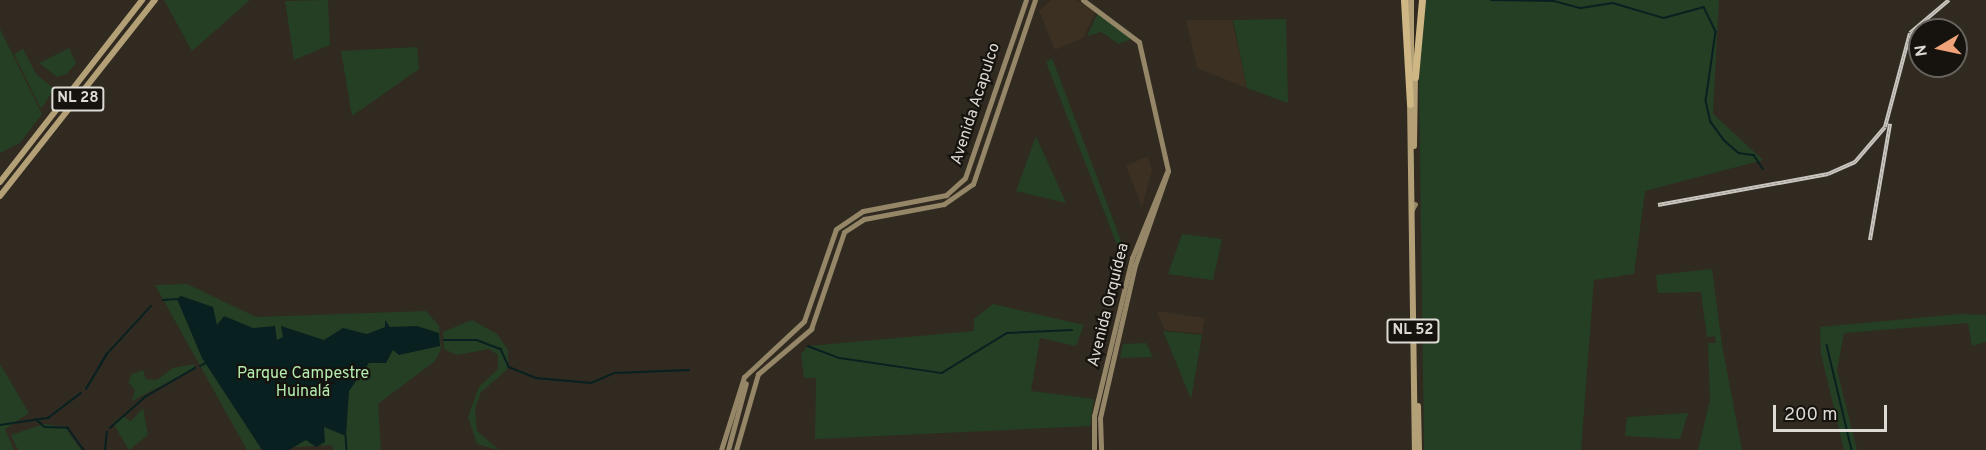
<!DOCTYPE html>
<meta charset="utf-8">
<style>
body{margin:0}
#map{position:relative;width:1986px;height:450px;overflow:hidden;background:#302a20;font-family:Overpass,sans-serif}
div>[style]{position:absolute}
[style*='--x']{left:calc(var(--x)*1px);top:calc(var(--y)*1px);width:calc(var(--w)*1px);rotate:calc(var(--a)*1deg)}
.education>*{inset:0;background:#3c3022}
.green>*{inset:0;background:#253f24}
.water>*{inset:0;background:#092021}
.stream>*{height:1.5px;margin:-0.75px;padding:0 0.75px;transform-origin:0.75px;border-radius:0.75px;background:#092021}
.secondary>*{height:5px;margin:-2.5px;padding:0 2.5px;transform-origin:2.5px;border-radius:2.5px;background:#958667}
.primary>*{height:6px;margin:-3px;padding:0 3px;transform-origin:3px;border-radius:3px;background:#b3a076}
.highway>*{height:7px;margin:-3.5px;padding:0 3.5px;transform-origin:3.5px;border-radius:3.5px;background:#ceb785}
.rail>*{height:4px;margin-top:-2px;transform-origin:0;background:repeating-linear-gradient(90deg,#16130f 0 4.5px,#c9c5bf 0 9px);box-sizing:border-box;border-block:2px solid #c9c5bf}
span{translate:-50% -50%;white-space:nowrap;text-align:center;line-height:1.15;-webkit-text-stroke:4.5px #16130f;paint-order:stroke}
.shield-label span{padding:2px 4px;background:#16130f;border:2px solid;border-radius:4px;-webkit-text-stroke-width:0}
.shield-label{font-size:15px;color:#ddd9d3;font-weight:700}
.street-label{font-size:16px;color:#ddd9d3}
.park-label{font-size:16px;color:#b4ecaf}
.north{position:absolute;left:1908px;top:18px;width:60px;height:60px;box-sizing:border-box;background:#16130f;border:2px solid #66625d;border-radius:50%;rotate:261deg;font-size:16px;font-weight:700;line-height:24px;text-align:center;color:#ddd9d3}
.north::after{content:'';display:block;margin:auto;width:21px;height:27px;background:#f0a279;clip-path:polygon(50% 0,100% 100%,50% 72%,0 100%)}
.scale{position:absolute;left:1773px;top:405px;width:114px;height:27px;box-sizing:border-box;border:3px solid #ddd9d3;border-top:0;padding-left:8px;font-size:18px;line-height:21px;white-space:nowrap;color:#ddd9d3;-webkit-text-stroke:4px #16130f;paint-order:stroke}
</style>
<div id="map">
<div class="education">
<div style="clip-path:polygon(1051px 0,1076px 0,1096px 11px,1083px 38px,1055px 50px,1039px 11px)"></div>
<div style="clip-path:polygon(1186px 20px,1232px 20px,1247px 88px,1197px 68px)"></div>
<div style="clip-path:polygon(1148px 156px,1152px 170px,1142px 207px,1126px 166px)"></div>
<div style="clip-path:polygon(1156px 311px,1205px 318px,1202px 334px,1165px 330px)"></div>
</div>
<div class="green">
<div style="clip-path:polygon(164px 0,250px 0,192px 51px)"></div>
<div style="clip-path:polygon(328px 0,330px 45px,294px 60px,285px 1px)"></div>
<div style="clip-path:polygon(1425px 0,1719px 0,1713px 114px,1763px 160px,1645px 191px,1634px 274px,1594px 280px,1581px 450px,1424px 450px,1419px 80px)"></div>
<div style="clip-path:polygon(1098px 13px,1131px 39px,1119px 44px,1101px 32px,1087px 36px)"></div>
<div style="clip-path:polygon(1286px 19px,1288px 103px,1247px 88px,1233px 20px)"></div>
<div style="clip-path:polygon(0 29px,42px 114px,20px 143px,0 153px)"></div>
<div style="clip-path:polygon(417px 47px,419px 69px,352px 116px,341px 51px)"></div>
<div style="clip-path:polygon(69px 48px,76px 63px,67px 74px,57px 77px,39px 63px)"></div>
<div style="clip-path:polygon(23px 49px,36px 74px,54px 89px,41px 109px,14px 54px)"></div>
<div style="clip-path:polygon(1052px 58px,1122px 243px,1117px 245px,1046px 62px)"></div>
<div style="clip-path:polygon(1036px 136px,1066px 203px,1016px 191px)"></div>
<div style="clip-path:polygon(1182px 234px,1222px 239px,1213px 280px,1168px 274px)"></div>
<div style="clip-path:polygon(1712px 269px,1722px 345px,1742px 450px,1698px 450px,1710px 400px,1708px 343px,1716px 343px,1715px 336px,1707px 337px,1701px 292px,1658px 293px,1656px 275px)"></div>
<div style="clip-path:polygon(187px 284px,256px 317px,426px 311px,439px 326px,441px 349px,435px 361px,378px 404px,381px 450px,333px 450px,332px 445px,247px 450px,155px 285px)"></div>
<div style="clip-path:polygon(993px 304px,1084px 325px,1076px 346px,1040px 338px,1031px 391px,1094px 399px,1090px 426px,815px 439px,816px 378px,804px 378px,801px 354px,808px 346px,974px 331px,974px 319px)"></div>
<div style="clip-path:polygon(1960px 314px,1986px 315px,1986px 342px,1972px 346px,1968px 323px,1844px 333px,1837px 370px,1857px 450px,1844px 450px,1821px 354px,1820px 327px)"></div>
<div style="clip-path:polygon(472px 320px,497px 334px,508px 350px,508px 369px,481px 392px,475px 409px,477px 431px,499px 450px,477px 444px,468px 417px,479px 387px,498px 369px,498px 355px,489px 349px,457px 355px,444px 349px,443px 332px)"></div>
<div style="clip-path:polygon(1163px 331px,1202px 335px,1191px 399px)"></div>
<div style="clip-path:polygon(1146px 343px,1153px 357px,1120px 358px,1123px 344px)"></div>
<div style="clip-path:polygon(0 364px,29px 413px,5px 429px,14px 450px,0 450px)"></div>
<div style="clip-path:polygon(194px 364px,195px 368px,132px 401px,135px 390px,128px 382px,132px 374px,143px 370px,146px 379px,157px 380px,173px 368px)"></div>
<div style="clip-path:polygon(143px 408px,148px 435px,129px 450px,113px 423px,122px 416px,131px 421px)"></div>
<div style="clip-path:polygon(1688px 413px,1680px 439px,1625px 436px,1627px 417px)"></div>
<div style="clip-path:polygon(44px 424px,65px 427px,81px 450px,18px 450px,11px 435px)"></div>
</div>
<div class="water">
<div style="clip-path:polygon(181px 296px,213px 307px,217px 325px,224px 316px,253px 328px,275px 326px,277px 340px,283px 337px,281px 326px,324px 340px,343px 328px,367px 334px,385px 327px,385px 320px,390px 327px,417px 326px,439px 333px,440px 346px,399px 355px,393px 350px,386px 363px,369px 363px,349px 391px,346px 436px,324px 427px,325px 442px,316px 447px,306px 440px,289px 450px,262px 450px,202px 358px,177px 299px)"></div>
</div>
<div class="stream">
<div style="--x:1491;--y:0;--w:63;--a:0.9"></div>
<div style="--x:1554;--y:1;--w:28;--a:15"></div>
<div style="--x:1581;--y:8;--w:32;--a:-9"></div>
<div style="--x:1613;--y:3;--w:53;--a:16.4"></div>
<div style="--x:1664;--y:18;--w:41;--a:-15.4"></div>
<div style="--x:1704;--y:7;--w:28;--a:64"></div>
<div style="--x:1716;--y:32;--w:70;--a:98.2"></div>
<div style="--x:1706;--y:101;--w:22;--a:77"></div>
<div style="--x:1711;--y:122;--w:22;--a:54"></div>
<div style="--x:1724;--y:140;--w:20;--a:41"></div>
<div style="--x:1739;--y:153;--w:15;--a:8"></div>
<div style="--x:1754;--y:155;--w:17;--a:57"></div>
<div style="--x:163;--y:300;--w:14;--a:-4"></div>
<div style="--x:444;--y:340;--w:33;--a:0"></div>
<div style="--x:477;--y:340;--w:26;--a:21"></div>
<div style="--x:501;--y:349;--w:20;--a:66"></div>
<div style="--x:509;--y:367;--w:29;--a:22"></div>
<div style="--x:536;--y:378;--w:55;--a:5.2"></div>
<div style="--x:591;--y:383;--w:26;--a:-23"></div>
<div style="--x:615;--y:373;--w:74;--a:-2.3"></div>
<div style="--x:1827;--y:345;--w:108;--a:76.6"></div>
<div style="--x:808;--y:346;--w:34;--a:21"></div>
<div style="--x:840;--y:358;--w:103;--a:8.4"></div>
<div style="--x:942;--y:373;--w:76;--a:-31.6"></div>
<div style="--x:1007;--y:333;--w:65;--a:-2.6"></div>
<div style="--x:107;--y:354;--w:65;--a:-47.5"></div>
<div style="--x:200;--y:366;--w:7;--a:-27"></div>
<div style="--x:86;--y:389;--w:41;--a:-59"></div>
<div style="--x:107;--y:354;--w:16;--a:120"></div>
<div style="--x:36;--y:419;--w:12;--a:42"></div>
<div style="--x:45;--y:427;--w:23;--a:2"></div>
<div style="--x:68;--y:428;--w:27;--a:54"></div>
<div style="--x:0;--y:425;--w:49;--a:-8.3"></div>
<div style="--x:48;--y:418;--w:41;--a:-37.1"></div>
<div style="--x:110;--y:428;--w:47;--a:-41.5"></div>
<div style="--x:145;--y:397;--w:58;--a:-30.1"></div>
<div style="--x:346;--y:436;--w:14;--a:86"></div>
<div style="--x:105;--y:450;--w:18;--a:-84"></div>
</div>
<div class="secondary">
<div style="--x:1083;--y:0;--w:70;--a:36.9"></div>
<div style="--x:1139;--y:42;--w:132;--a:77.3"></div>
<div style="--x:1168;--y:171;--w:100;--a:109.3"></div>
<div style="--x:1135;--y:265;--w:157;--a:102.9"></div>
<div style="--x:1100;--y:418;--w:32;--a:88"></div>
<div style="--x:1411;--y:211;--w:8;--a:-60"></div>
<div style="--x:721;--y:450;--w:77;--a:-72.5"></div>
<div style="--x:744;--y:377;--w:82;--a:-43"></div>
<div style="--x:804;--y:321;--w:97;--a:-70.8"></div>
<div style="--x:836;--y:229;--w:32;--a:-34"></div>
<div style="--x:863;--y:211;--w:85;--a:-10.9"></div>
<div style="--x:946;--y:195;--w:25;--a:-42"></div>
<div style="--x:965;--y:178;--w:188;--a:-71.1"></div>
<div style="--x:728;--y:450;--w:69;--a:-75"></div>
<div style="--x:736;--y:450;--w:79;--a:-73.9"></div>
<div style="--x:758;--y:374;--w:70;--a:-40.3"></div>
<div style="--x:811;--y:329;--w:102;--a:-71.2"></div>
<div style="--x:844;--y:232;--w:24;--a:-33"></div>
<div style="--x:864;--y:219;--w:81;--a:-10.6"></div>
<div style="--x:944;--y:204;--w:35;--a:-35"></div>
<div style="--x:973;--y:184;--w:194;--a:-71.4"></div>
<div style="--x:1094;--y:450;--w:34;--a:-90"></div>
<div style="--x:1094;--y:416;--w:163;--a:-76.5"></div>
<div style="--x:1132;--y:258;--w:93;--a:-67.9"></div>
</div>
<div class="primary">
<div style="--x:1411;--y:0;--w:77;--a:90"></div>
<div style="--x:1410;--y:100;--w:350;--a:89.2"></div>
<div style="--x:1414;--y:146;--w:73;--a:-89.2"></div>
<div style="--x:0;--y:182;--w:231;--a:-52"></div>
<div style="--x:0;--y:196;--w:250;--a:-51.7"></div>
<div style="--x:1418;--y:406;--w:44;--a:88.7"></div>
</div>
<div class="highway">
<div style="--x:1404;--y:0;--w:104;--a:86.7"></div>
<div style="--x:1415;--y:77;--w:77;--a:-84.8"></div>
</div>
<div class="rail">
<div style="--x:1658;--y:205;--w:173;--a:-10.3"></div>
<div style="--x:1828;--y:174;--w:30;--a:-24"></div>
<div style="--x:1855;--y:162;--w:46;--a:-49.4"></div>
<div style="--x:1885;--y:127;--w:97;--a:-75.1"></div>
<div style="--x:1910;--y:33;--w:51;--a:-40.2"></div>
<div style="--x:1870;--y:240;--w:118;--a:-80.2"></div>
</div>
<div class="shield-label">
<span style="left:78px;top:99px">NL 28</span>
<span style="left:1413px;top:331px">NL 52</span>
</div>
<div class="street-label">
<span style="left:976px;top:104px;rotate:-72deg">Avenida Acapulco</span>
<span style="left:1109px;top:305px;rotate:-76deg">Avenida Orquídea</span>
</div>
<div class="park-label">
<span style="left:303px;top:383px">Parque Campestre<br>Huinalá</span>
</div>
<div class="north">N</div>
<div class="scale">200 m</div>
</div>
